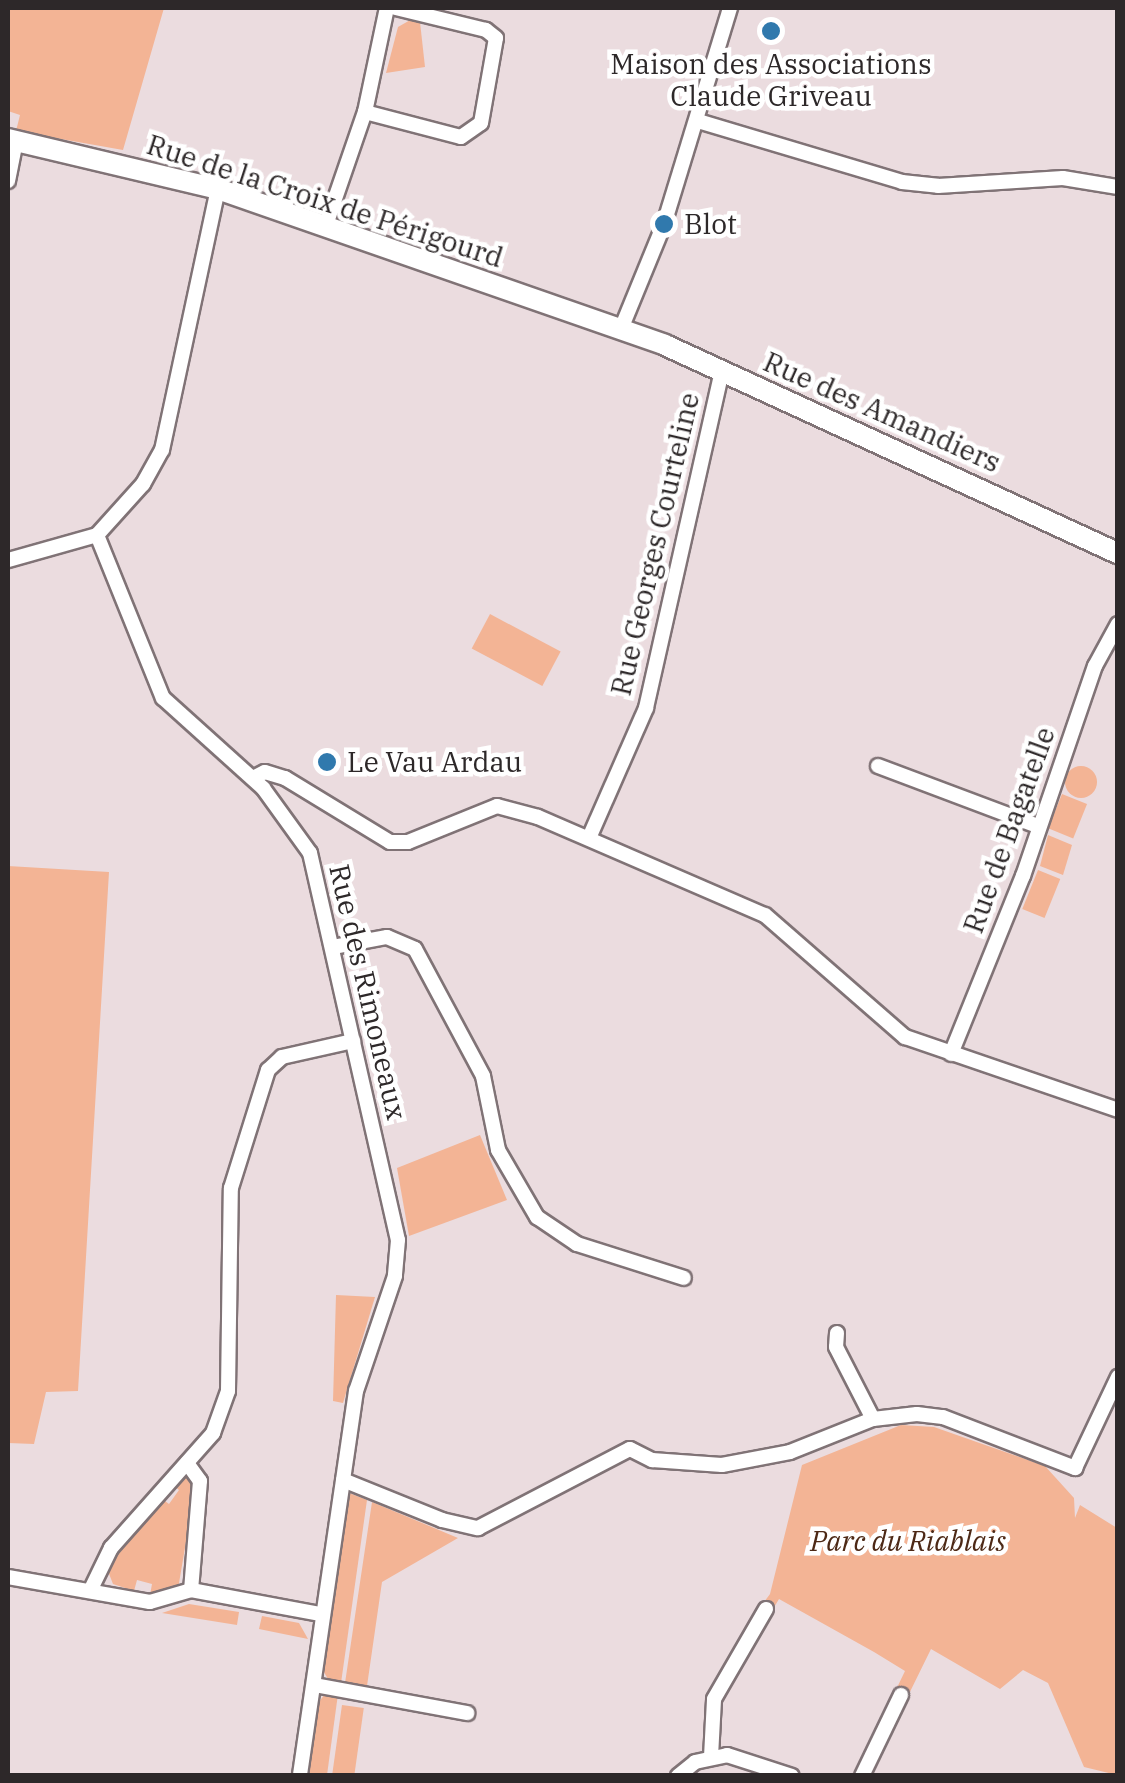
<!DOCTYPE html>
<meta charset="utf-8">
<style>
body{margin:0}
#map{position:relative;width:1125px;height:1783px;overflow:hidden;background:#ebdcdf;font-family:"IBM Plex Serif",serif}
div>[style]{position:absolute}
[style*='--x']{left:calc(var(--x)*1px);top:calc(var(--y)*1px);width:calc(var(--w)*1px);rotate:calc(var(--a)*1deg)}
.green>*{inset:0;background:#f3b495;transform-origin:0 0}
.round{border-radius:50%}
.roads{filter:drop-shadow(2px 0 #807376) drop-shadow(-2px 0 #807376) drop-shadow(0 2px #807376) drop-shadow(0 -2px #807376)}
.street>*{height:14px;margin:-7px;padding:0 7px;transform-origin:7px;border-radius:7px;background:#fff}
.secondary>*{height:20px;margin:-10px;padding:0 10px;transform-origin:10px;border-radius:10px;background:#fff}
.dots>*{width:28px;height:28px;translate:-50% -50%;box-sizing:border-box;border:5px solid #fff;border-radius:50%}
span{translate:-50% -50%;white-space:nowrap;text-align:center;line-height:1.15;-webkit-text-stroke:9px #fff;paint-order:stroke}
.poi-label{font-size:28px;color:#2d2829}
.left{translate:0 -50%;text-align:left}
.street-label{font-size:28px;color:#2d2829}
.park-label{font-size:28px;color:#4d2916;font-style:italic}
.frame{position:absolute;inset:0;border:10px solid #2d2829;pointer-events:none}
</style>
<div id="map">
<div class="green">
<div style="clip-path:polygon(8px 8px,164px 8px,123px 150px,16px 131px,20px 115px,8px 111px)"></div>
<div style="clip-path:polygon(412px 19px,420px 22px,425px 67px,386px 73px,398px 27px)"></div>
<div style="left:490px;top:614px;width:80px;height:39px;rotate:28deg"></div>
<div class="round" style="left:1065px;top:766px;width:32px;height:32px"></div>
<div style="left:1062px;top:794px;width:27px;height:37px;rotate:22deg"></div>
<div style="clip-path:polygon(1048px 835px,1072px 845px,1063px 875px,1040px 866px)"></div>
<div style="clip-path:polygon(8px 866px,109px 872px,78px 1391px,46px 1392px,34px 1444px,8px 1443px)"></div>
<div style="left:1038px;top:870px;width:24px;height:42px;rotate:22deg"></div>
<div style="clip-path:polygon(480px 1135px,507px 1200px,409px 1236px,397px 1168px)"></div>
<div style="clip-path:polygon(336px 1295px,375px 1297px,343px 1403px,333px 1401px)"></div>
<div style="clip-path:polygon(901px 1425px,934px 1427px,1045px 1466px,1074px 1498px,1075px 1518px,1080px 1505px,1117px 1528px,1117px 1775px,1084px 1767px,1048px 1683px,1023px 1670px,1000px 1689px,931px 1649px,904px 1704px,892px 1698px,905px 1671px,874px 1652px,779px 1599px,764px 1624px,753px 1617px,770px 1594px,802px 1465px)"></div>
<div style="clip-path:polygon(187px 1472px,196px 1483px,178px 1589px,162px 1596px,150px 1595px,152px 1584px,137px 1580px,134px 1591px,113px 1584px,106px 1566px,113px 1554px,161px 1498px,169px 1504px,179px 1490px,172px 1484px)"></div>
<div style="clip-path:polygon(349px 1493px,367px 1500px,341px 1683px,328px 1679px,322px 1669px)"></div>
<div style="clip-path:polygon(372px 1502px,458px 1538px,382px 1582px,367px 1686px,345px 1683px)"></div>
<div style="clip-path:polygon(189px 1604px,239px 1612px,237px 1625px,162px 1613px)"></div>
<div style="clip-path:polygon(262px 1616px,299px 1623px,308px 1639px,259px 1629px)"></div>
<div style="clip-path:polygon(325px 1694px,338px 1694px,327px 1775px,307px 1776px,318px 1703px)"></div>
<div style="left:342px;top:1705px;width:22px;height:71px;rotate:8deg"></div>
</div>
<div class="roads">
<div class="street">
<div style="--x:365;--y:112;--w:99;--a:14.6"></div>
<div style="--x:461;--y:137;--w:24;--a:-35"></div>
<div style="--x:481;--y:123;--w:86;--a:-80"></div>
<div style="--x:496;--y:38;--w:13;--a:-141"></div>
<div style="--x:486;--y:30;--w:93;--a:-166.3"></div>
<div style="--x:698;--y:121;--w:213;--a:16.6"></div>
<div style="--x:902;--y:182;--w:36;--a:6"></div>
<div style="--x:938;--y:186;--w:125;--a:-3.7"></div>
<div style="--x:1063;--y:178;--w:56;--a:9.3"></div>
<div style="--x:8;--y:181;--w:41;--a:-78.7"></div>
<div style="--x:326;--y:225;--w:120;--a:-71"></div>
<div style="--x:365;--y:112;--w:106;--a:-78.1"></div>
<div style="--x:621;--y:329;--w:113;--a:-67.7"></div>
<div style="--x:664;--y:224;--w:226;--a:-73"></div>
<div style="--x:97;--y:535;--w:176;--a:68"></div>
<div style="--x:163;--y:698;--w:135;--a:42"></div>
<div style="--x:263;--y:788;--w:80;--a:54.1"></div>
<div style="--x:310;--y:853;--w:397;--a:77.2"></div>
<div style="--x:398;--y:1240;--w:36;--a:95"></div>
<div style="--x:395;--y:1276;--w:121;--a:108.7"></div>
<div style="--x:356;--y:1391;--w:389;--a:98.3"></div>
<div style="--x:97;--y:535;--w:69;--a:-48"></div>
<div style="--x:143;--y:484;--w:39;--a:-61"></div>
<div style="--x:162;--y:450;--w:267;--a:-77.9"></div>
<div style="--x:8;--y:560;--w:92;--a:-15.7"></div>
<div style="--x:878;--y:766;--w:171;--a:20.6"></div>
<div style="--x:253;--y:778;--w:13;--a:-27"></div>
<div style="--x:265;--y:772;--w:21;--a:17"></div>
<div style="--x:285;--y:778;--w:123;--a:31.4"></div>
<div style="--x:390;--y:842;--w:18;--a:0"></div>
<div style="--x:408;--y:842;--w:96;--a:-22"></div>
<div style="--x:497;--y:806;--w:42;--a:15"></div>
<div style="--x:538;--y:817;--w:247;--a:23.4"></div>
<div style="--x:765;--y:915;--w:186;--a:41.1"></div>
<div style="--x:905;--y:1037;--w:225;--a:18.9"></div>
<div style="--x:589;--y:838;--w:142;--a:-66.3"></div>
<div style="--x:646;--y:708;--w:346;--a:-77.3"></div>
<div style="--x:333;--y:947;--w:55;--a:-10.5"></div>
<div style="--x:387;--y:937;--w:30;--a:23"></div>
<div style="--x:415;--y:949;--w:144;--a:61.8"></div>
<div style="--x:483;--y:1076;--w:76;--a:78.5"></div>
<div style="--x:498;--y:1150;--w:78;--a:59.8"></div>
<div style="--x:537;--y:1217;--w:48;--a:34"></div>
<div style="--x:577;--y:1244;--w:112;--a:17.6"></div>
<div style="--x:951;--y:1054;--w:192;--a:-68"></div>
<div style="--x:1023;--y:876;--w:222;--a:-71.1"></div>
<div style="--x:1095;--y:666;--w:48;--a:-61.3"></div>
<div style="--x:837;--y:1333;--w:14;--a:94"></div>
<div style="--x:836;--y:1347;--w:81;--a:62.8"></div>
<div style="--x:187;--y:1463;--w:22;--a:54"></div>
<div style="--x:200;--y:1481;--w:109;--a:94.7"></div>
<div style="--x:343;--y:1480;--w:107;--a:22"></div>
<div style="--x:442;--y:1520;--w:37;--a:13"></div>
<div style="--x:478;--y:1528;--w:171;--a:-27.5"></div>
<div style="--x:630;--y:1449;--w:25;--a:27"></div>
<div style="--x:652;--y:1460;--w:70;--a:4.1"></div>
<div style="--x:722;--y:1465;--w:69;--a:-10.8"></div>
<div style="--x:790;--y:1452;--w:89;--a:-21.7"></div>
<div style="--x:873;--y:1419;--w:44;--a:-6.5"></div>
<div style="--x:917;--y:1414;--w:26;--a:7"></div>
<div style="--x:943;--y:1417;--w:142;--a:21.1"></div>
<div style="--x:1075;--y:1468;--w:101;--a:-64.7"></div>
<div style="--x:8;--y:1577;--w:144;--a:10"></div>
<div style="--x:150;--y:1602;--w:43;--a:-16.3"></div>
<div style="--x:191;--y:1590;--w:132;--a:10.5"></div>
<div style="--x:91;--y:1589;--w:46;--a:-64"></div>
<div style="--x:111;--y:1548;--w:154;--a:-48.4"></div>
<div style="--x:213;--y:1433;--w:45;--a:-70.3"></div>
<div style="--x:228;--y:1391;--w:203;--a:-89.2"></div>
<div style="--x:231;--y:1188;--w:124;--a:-72.6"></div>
<div style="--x:268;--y:1070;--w:19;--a:-43"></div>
<div style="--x:282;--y:1057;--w:73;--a:-12.7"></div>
<div style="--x:314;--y:1685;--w:156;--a:10.4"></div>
<div style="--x:711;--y:1757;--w:58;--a:-87"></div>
<div style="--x:714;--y:1699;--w:104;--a:-60"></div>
<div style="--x:678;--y:1776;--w:22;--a:-39"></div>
<div style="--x:695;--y:1762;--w:33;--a:-12"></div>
<div style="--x:727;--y:1755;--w:68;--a:17.9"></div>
<div style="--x:862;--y:1776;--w:90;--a:-64.3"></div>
</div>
<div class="secondary">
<div style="--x:8;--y:139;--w:216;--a:13.4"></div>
<div style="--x:218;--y:189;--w:473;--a:19.2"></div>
<div style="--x:665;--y:345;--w:498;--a:24.7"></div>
</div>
</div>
<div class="dots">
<div style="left:771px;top:31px;background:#3079ad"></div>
<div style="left:664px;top:224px;background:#3079ad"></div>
<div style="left:327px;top:762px;background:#3079ad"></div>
</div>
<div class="poi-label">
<span style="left:771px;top:80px">Maison des Associations<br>Claude Griveau</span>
<span class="left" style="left:684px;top:224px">Blot</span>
<span class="left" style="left:347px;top:762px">Le Vau Ardau</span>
</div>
<div class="street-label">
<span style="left:325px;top:201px;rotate:18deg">Rue de la Croix de Périgourd</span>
<span style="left:882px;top:412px;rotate:24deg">Rue des Amandiers</span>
<span style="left:655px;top:544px;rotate:-77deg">Rue Georges Courteline</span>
<span style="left:1009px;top:830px;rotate:-70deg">Rue de Bagatelle</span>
<span style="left:368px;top:992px;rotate:77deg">Rue des Rimoneaux</span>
</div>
<div class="park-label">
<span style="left:908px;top:1541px">Parc du Riablais</span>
</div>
<div class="frame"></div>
</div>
